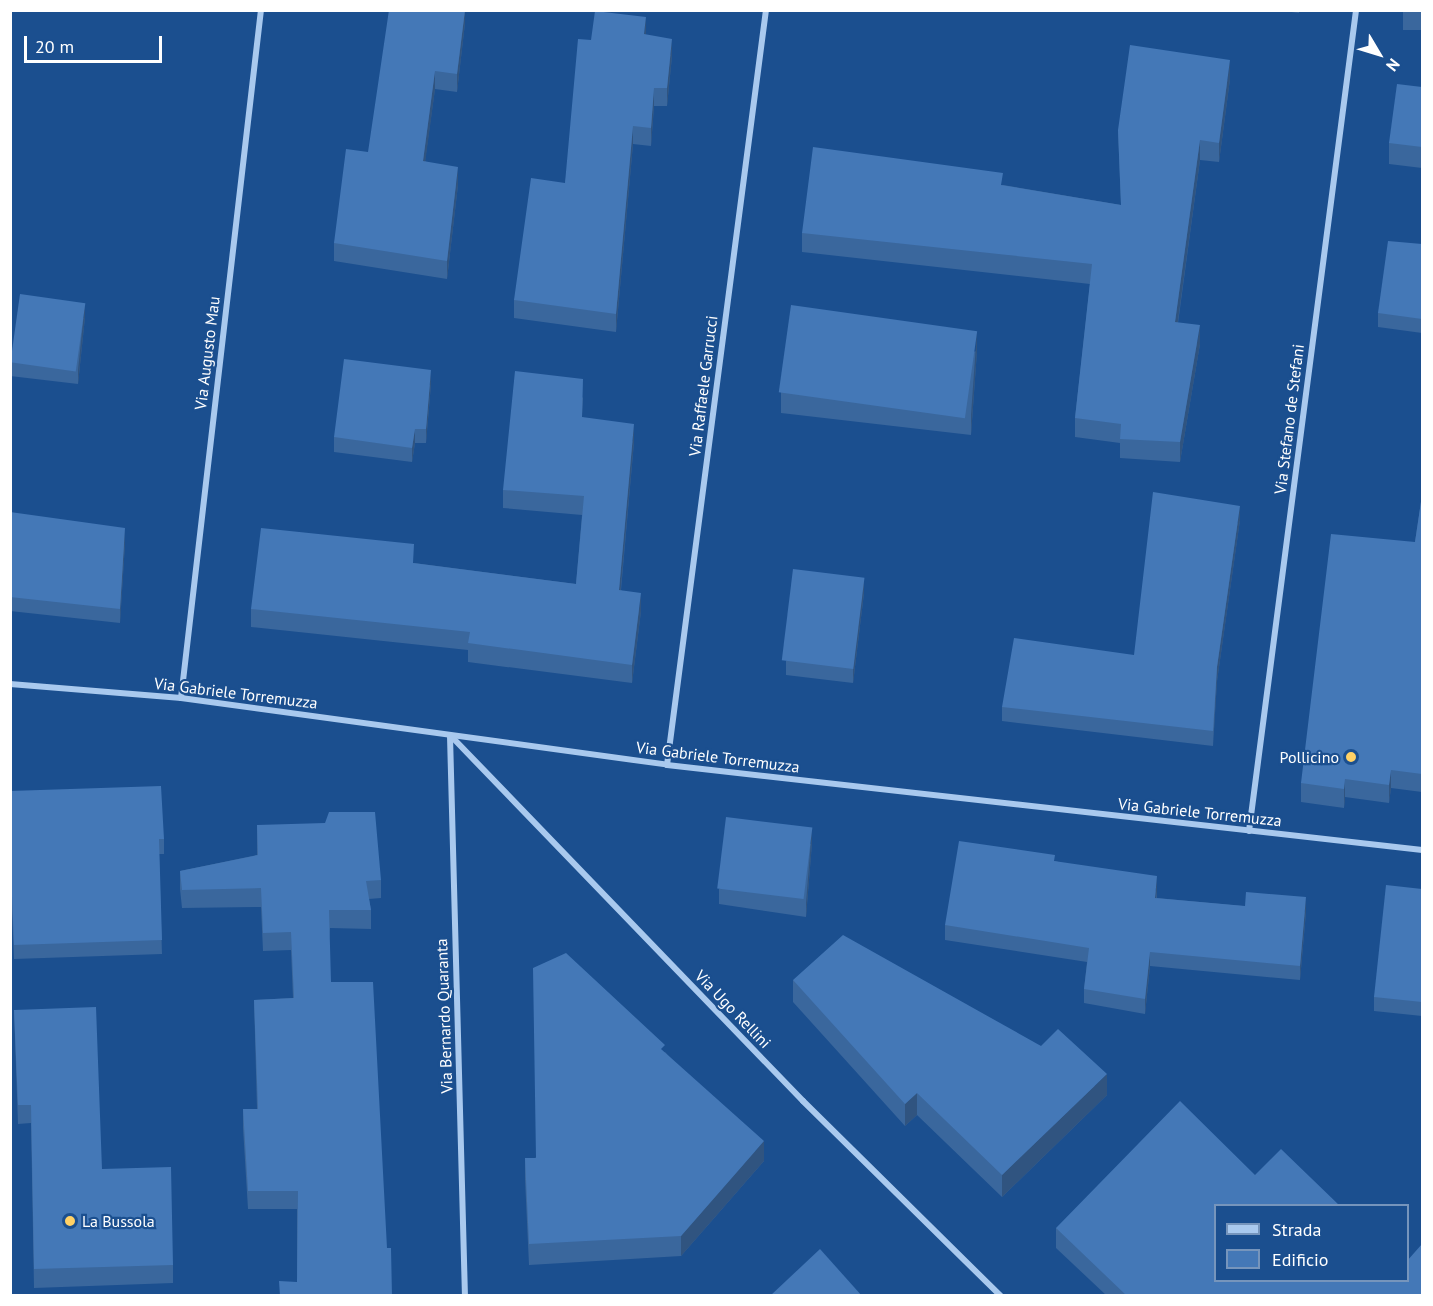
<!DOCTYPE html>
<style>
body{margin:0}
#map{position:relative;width:1433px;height:1306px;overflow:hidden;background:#1b4f8f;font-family:"PT Sans",sans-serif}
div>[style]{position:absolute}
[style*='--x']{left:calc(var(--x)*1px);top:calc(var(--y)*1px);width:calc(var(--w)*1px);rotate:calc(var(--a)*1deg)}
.minor>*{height:6px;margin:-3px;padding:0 3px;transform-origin:3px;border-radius:3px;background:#a9c9ee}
.wall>*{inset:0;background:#3a679d;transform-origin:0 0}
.shaded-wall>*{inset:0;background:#305480}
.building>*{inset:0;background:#4478b7;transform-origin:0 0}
.dots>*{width:16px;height:16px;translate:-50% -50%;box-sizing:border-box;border:3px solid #1b4f8f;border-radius:50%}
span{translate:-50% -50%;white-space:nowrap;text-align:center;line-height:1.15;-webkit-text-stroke:4.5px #1b4f8f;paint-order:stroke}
.street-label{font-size:16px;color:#fff}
.poi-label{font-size:16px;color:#fff}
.right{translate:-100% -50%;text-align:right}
.left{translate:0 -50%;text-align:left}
.frame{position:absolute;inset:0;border:12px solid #fff;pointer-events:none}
.legend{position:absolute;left:1214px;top:1204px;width:195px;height:78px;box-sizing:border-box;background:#1b4f8f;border:2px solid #7695bc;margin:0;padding:8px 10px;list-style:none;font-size:18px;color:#fff}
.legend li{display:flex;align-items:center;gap:12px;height:30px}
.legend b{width:30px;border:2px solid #7695bc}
.north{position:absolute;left:1349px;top:24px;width:60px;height:60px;-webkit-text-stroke:4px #1b4f8f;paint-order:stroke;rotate:128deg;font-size:16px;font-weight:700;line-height:24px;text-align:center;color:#fff}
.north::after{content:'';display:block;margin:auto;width:21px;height:27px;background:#fff;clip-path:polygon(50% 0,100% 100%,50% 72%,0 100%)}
.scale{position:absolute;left:24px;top:36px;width:138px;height:27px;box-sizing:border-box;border:3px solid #fff;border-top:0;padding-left:8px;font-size:18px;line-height:21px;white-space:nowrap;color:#fff;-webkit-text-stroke:4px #1b4f8f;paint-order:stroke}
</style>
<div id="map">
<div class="minor">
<div style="--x:10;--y:684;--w:172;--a:4.7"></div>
<div style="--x:181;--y:698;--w:491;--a:7.8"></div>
<div style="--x:667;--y:765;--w:760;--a:6.42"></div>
<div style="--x:181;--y:698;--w:693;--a:-83.37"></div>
<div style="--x:450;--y:736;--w:560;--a:88.47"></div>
<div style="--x:451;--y:736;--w:507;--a:46.04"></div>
<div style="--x:803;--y:1101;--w:278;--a:44.6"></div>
<div style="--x:667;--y:765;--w:761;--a:-82.53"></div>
<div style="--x:1249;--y:831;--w:828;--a:-82.57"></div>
</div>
<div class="wall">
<div style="clip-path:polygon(465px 10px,465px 23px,457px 92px,435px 89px,425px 161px,458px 185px,447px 279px,334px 261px,334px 243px,368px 152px)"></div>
<div style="clip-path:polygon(1276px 10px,1299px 10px,1299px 13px)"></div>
<div style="left:1403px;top:10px;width:19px;height:20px"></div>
<div style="clip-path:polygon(646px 35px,672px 56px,667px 106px,654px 106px,651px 146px,633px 144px,616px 332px,514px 318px,514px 300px,565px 183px,591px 40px)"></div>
<div style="clip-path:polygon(1230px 79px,1219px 162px,1200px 160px,1178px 323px,1200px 344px,1180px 462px,1120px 458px,1120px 443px,1075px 437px,1075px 418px,1090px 284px,802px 252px,802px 233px,1003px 185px,1121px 205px,1118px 130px)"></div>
<div style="clip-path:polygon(1422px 87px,1422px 168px,1389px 164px,1389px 143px)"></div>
<div style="clip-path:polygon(1422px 244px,1422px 333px,1378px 327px,1378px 313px)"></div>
<div style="clip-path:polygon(85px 317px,78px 384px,10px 376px,10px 359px)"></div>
<div style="clip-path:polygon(977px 351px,971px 435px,781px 413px,781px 392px)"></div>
<div style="clip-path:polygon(431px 384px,426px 443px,415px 443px,412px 462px,334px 452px,334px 437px)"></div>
<div style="clip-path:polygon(583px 397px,582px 417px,634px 442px,621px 590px,641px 611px,632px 683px,468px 662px,468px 650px,251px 627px,251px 609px,414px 563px,576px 584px,582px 515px,503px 508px,503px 490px)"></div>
<div style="clip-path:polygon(1422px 495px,1422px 792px,1391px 788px,1389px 803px,1345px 797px,1344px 808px,1301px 802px,1301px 783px,1415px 542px)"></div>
<div style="clip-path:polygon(10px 512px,125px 543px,120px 623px,10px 611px)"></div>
<div style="clip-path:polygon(1240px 520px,1217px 681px,1213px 746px,1002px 721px,1002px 707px,1134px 655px)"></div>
<div style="clip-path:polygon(864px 593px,853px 683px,786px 675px,786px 661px)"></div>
<div style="clip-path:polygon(10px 791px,164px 839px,164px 854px,159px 854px,162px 954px,14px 959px,10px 861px)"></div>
<div style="clip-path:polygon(257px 825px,381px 880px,381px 898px,369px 899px,371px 910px,371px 929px,330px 928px,297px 1282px,297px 1209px,248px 1209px,243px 1128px,243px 1109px,257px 1109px,254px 1000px,293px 998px,291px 950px,263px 951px,261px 907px,182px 908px,180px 889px,180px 871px,257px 855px)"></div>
<div style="clip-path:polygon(812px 843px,806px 917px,719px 904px,719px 889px)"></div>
<div style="clip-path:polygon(1055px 861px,1157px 891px,1157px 898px,1306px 912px,1300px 980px,1150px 966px,1145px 1014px,1084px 1003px,1084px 989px,1087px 962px,945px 940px,945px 925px)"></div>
<div style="clip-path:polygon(1422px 889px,1422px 1016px,1374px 1011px,1374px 997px)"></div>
<div style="clip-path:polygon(793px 980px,1041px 1046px,1107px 1095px,1002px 1197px,917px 1115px,905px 1126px,793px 1002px)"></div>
<div style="clip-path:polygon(14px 1010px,102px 1169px,173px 1265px,173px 1283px,34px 1288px,31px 1123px,18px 1124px)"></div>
<div style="clip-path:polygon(665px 1052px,764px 1161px,681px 1256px,529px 1265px,525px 1179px,525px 1158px,535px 1158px)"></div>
<div style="clip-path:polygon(1255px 1175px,1407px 1281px,1422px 1296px,1107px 1296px,1056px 1248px,1056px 1228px)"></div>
</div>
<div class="shaded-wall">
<div style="clip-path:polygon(465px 10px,465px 23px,457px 92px,457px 74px)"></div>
<div style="clip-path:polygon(646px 17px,646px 35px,644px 34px)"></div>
<div style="clip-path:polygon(672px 39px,672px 56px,667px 106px,667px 88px)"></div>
<div style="clip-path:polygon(1230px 60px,1230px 79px,1219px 162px,1219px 143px)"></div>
<div style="clip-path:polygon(435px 71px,435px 89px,423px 179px,423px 161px)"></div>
<div style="clip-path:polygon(654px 88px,654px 106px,651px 146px,651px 128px)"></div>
<div style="clip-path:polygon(633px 126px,633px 144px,616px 332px,616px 314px)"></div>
<div style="clip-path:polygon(1200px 140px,1200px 160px,1175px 342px,1175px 322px)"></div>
<div style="clip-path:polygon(458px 167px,458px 185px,447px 279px,447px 261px)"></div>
<div style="clip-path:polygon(85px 303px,85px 317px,78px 384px,78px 370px)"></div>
<div style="clip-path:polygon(1200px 325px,1200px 344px,1180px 462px,1180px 442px)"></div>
<div style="clip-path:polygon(977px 330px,977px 351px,971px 435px,971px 415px)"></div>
<div style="clip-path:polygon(431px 370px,431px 384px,426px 443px,426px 429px)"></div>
<div style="clip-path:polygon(634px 424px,634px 442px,619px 608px,619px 590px)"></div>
<div style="clip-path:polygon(415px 429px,415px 443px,412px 462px,412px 448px)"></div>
<div style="clip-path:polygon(1240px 506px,1240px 520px,1217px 681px,1213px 746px,1217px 667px)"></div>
<div style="clip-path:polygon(125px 528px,125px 543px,120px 623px,120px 609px)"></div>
<div style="clip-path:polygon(864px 578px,864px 593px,853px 683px,853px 668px)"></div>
<div style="clip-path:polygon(641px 593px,641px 611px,632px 683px,632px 665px)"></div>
<div style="clip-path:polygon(1391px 770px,1391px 788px,1389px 803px,1389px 785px)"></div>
<div style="clip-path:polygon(1345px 779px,1345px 797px,1344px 808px,1344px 789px)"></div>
<div style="clip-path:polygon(812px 828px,812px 843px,806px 917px,806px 903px)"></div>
<div style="clip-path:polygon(1157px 876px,1157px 891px,1155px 912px,1155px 898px)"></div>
<div style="clip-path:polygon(1306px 897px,1306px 912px,1300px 980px,1300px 966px)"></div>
<div style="clip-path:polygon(1150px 952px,1150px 966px,1145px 1014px,1145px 999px)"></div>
<div style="clip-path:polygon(1107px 1074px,1107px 1095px,1002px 1197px,1002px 1175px)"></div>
<div style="clip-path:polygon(917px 1093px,917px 1115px,905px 1126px,905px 1104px)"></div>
<div style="clip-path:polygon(764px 1141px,764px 1161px,681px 1256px,681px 1236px)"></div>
</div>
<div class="building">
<div style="clip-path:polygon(389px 10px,465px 10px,457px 74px,435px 71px,423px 161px,458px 167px,447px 261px,334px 243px,346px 149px,368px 152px)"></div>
<div style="clip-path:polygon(595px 11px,646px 17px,644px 34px,672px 39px,667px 88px,654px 88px,651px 128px,633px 126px,616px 314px,514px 300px,531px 178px,565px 183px,578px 39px,591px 40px)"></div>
<div style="clip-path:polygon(1130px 45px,1230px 60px,1219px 143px,1200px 140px,1175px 322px,1200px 325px,1180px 442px,1120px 439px,1121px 424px,1075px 418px,1092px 264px,802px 233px,813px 147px,1003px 173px,1001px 185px,1121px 205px,1118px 130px)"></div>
<div style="clip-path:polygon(1397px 84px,1422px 87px,1422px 147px,1389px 143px)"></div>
<div style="clip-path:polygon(1388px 241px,1422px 244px,1422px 319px,1378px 313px)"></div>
<div style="left:20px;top:294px;width:66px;height:69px;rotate:8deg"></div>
<div style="left:791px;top:305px;width:188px;height:88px;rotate:8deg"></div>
<div style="clip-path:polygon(344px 359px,431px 370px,426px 429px,415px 429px,412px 448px,334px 437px)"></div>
<div style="clip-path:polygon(515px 371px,583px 379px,582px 417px,634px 424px,619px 590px,641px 593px,632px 665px,468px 643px,470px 632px,251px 609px,261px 528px,414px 544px,413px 563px,576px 584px,584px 496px,503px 490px)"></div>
<div style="clip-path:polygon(1153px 492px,1240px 506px,1217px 667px,1213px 731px,1002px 707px,1014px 638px,1134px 655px)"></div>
<div style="clip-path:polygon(1422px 495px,1422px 774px,1391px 770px,1389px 785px,1345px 779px,1344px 789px,1301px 783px,1331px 534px,1415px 542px)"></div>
<div style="clip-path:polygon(10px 512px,125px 528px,120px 609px,10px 597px)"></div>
<div style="left:793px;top:569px;width:72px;height:92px;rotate:7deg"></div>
<div style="clip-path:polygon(161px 786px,164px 839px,159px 839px,162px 940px,14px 945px,10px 847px,10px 791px)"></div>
<div style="clip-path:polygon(329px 812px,375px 812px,381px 880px,366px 881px,371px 910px,329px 910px,331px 982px,373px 982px,387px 1248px,391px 1248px,392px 1296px,280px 1296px,279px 1281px,297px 1282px,298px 1191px,248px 1191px,243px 1109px,258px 1109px,254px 1000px,294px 998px,291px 932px,263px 933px,261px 888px,182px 890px,180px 871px,258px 855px,257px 825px,325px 823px)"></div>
<div style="left:726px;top:817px;width:87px;height:72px;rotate:7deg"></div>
<div style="clip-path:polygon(959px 841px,1055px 855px,1054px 861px,1157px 876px,1155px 898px,1245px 906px,1246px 892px,1306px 897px,1300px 966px,1150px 952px,1145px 999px,1084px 989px,1089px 948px,945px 925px)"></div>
<div style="clip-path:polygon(1386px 885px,1422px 889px,1422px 1002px,1374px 997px)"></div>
<div style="clip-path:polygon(843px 935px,1041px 1046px,1058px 1029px,1107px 1074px,1002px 1175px,917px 1093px,905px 1104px,793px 980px)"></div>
<div style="clip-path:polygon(566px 953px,665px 1045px,661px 1049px,764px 1141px,681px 1236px,529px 1244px,525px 1158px,536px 1158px,533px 968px)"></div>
<div style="clip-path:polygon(96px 1007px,102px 1169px,171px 1167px,173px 1265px,34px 1269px,31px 1105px,18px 1105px,14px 1010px)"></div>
<div style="clip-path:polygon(1180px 1101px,1255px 1175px,1281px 1149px,1340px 1206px,1215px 1206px,1215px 1281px,1407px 1281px,1407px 1261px,1422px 1244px,1422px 1296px,1127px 1296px,1056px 1228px)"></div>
<div style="clip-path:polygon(820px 1249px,862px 1296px,770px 1296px)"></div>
</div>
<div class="dots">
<div style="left:1351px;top:757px;background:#ffd166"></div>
<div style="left:70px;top:1221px;background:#ffd166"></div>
</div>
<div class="street-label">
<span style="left:207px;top:353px;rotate:-83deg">Via Augusto Mau</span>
<span style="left:703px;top:386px;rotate:-83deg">Via Raffaele Garrucci</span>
<span style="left:1289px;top:419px;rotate:-83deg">Via Stefano de Stefani</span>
<span style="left:236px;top:693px;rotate:7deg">Via Gabriele Torremuzza</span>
<span style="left:718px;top:757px;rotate:7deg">Via Gabriele Torremuzza</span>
<span style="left:1200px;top:812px;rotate:6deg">Via Gabriele Torremuzza</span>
<span style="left:733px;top:1009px;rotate:46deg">Via Ugo Rellini</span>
<span style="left:444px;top:1016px;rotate:-92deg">Via Bernardo Quaranta</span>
</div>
<div class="poi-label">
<span class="right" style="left:1339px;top:757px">Pollicino</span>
<span class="left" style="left:82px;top:1221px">La Bussola</span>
</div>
<div class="frame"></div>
<ul class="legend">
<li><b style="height:8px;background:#a9c9ee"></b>Strada</li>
<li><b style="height:16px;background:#4478b7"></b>Edificio</li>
</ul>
<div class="north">N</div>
<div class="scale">20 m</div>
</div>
